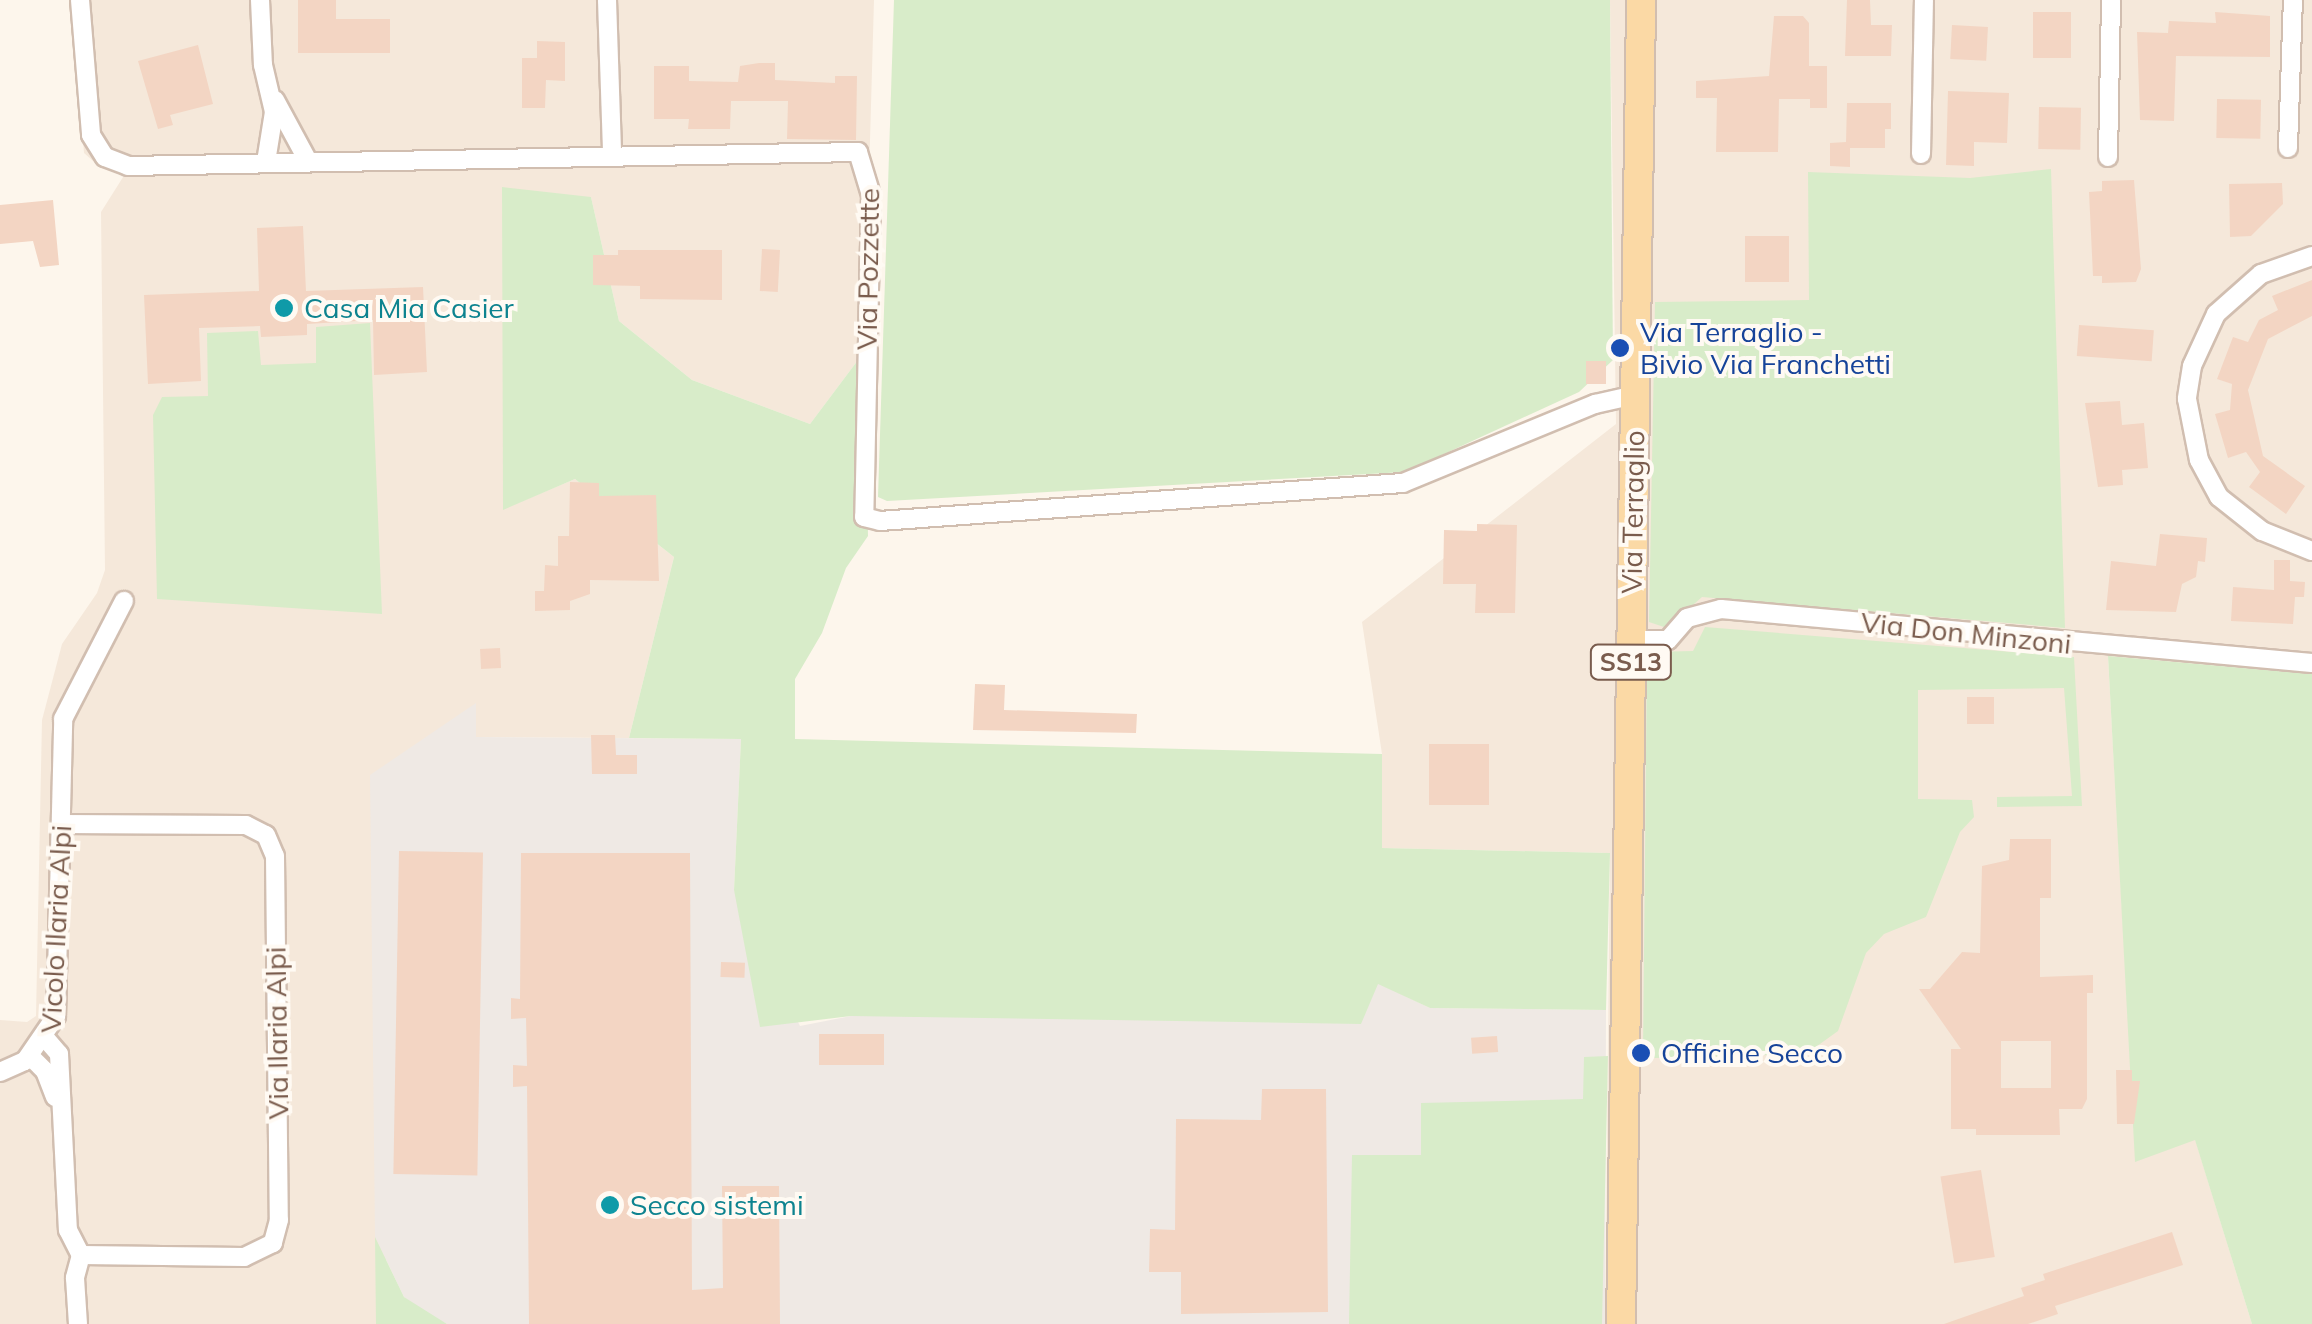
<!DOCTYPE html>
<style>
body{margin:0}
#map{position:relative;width:2312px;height:1324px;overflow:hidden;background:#fdf6ec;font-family:Mulish,sans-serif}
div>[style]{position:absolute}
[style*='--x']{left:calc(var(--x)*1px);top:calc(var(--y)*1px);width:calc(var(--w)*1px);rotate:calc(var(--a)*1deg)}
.residential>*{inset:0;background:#f5e8da}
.industrial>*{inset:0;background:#efe9e4}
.green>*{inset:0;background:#d8ecc9}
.building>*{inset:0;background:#f3d5c3;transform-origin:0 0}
.roads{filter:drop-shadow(2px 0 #d1beb0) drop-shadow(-2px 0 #d1beb0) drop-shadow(0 2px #d1beb0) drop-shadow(0 -2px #d1beb0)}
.minor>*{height:18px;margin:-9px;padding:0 9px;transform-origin:9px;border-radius:9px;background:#fff}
.primary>*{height:28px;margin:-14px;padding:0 14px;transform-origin:14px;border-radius:14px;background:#fbd9a5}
.dots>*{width:28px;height:28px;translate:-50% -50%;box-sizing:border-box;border:5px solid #fffaf3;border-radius:50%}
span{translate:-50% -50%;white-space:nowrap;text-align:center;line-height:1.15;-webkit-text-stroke:8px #fffaf3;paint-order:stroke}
.shield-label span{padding:2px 8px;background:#fffaf3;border:2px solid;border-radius:8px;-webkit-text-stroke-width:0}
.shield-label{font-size:25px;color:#7a5c4d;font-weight:700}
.street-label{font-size:28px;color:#7a5c4d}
.culture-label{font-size:28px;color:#0d838f}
.left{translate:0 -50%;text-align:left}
.transit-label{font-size:28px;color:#164399}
</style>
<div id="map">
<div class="residential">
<div style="clip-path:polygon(80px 0,874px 0,864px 352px,810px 424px,692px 380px,619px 321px,591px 197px,503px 509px,575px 479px,674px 557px,629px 738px,476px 737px,475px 704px,376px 1324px,0 1324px,0 1020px,27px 1022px,36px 1016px,42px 720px,62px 644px,97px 593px,105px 570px,101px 212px,125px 174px,101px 168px,84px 153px,74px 26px)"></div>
<div style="clip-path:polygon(1610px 0,2312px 0,2312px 674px,2108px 657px,2136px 1161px,2195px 1139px,2252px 1324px,1605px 1324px,1610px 853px,1382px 848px,1382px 754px,1362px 622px,1616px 424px)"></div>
</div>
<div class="industrial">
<div style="clip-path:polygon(476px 703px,476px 737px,741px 739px,734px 890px,800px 1026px,851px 1016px,1378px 983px,1430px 1008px,1606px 1010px,1605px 1324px,447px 1324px,418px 1309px,404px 1297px,375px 1237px,370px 775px)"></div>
</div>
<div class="green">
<div style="clip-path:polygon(894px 0,1610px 0,1613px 360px,1579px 392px,1405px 472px,887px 501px,878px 497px)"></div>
<div style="clip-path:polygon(2051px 169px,2065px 628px,1702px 597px,1667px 628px,1649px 622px,1655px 302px,1809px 300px,1808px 172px,1970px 178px)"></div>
<div style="clip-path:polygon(502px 187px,591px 197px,619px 321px,692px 380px,810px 424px,864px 352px,868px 536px,846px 568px,822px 633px,795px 679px,795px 739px,1382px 754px,1382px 848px,1610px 853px,1606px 1010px,1430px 1008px,1378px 984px,1361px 1024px,851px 1016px,760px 1027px,734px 890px,741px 739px,629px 738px,674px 557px,575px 479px,503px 510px)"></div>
<div style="clip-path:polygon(370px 323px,382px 614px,157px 599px,153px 415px,162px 397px,208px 396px,207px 333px,258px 331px,261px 365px,316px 363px,316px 327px)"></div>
<div style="clip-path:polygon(1705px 627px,2074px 657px,2082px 806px,1997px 807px,1997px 797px,2072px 796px,2064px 688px,1918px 690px,1918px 799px,1972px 800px,1974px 817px,1960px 832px,1926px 917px,1884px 934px,1866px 953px,1838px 1031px,1806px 1054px,1655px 1058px,1643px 1050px,1647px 659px,1649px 652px,1693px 651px)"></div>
<div style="clip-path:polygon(2108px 656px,2312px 674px,2312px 1324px,2252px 1324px,2195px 1140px,2135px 1162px)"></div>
<div style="clip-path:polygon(1608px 1056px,1602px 1324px,1349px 1324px,1352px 1155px,1421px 1155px,1421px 1103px,1583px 1099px,1584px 1057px)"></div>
<div style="clip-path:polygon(375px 1237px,404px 1297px,447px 1324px,376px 1324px)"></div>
</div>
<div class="building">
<div style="clip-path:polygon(298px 0,336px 0,336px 19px,390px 19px,390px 53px,298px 53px)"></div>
<div style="clip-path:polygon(1847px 0,1870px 0,1871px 25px,1892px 25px,1891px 56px,1845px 56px)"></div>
<div style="left:2033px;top:12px;width:38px;height:46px"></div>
<div style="clip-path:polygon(2215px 12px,2270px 16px,2270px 57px,2176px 56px,2174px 121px,2140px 120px,2137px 32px,2168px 33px,2169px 21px,2216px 23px)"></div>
<div style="clip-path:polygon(1774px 16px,1803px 16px,1809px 23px,1809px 66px,1827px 66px,1827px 108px,1810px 108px,1810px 99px,1779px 99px,1778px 152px,1716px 152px,1717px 98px,1696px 98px,1696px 81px,1769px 76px)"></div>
<div style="left:1952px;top:25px;width:36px;height:34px;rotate:3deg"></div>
<div style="clip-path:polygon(537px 41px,565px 42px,565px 81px,546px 80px,545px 108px,522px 108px,522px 58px,537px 58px)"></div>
<div style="clip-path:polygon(198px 45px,213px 104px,170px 115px,173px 125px,158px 129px,138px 61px)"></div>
<div style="clip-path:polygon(759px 63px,775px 63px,775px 80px,835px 83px,835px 76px,857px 76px,856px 140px,787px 139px,788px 101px,731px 101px,730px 129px,688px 129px,689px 119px,654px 119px,654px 66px,689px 66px,689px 81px,738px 82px,740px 66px)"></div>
<div style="clip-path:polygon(1948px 91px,2009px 93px,2007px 143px,1974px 142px,1974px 166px,1946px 165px)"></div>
<div style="left:2217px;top:99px;width:44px;height:39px;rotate:1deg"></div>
<div style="clip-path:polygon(1847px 103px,1891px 103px,1891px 129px,1885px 129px,1885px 148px,1850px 148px,1850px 167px,1830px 166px,1830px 143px,1846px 142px)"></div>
<div style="left:2039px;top:107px;width:42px;height:42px;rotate:1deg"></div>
<div style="clip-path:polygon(2134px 180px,2141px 269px,2136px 282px,2102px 283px,2102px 276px,2093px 276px,2089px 192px,2102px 191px,2102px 181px)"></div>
<div style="clip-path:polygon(2282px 183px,2283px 204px,2251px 236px,2230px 237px,2229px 184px)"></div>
<div style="clip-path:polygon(53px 200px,59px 265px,40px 267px,33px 241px,0 244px,0 205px)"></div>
<div style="clip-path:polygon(303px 226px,306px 291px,423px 287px,427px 372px,374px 375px,373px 320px,307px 324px,307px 335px,261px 337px,260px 326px,199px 328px,201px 381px,148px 384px,144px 295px,259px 291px,257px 228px)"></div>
<div style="left:1745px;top:236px;width:44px;height:46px"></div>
<div style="left:762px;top:249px;width:18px;height:42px;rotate:3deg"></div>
<div style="clip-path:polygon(618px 250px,722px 250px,722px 300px,640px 299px,640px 286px,593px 285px,593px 255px,618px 255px)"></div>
<div style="clip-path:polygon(2312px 280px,2312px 316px,2268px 339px,2248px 390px,2263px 456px,2305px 486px,2286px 514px,2249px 487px,2260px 472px,2246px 452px,2228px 458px,2215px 414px,2230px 410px,2232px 384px,2217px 379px,2233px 337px,2248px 342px,2259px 320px,2278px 310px,2272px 296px)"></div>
<div style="left:2079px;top:325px;width:75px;height:31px;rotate:4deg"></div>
<div style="left:1586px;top:361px;width:20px;height:23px"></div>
<div style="clip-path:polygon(2120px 401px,2122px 425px,2144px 423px,2148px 468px,2122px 470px,2123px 485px,2098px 487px,2085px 403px)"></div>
<div style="clip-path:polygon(570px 482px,599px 483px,599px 496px,656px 495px,659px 581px,590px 580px,590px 594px,570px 601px,570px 610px,535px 611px,535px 591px,544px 591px,545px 565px,558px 566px,558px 536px,569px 536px)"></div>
<div style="clip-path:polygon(1477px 524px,1517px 525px,1515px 613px,1475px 613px,1476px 584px,1443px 584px,1444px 530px,1477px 531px)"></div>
<div style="clip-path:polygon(2160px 534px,2207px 538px,2205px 562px,2198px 561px,2196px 577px,2182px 584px,2176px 612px,2106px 610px,2111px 561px,2156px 566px)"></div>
<div style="clip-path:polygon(2274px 560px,2290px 560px,2290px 581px,2305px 582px,2304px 597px,2295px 597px,2293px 624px,2231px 621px,2233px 587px,2274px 590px)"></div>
<div style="left:500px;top:648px;width:20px;height:20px;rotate:87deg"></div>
<div style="clip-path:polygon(975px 684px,1005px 685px,1004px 710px,1137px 714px,1136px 733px,973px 730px)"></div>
<div style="left:1967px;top:697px;width:27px;height:27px"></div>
<div style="clip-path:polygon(591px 735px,615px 735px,616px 755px,637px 755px,637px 774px,592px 774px)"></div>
<div style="left:1429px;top:744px;width:60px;height:61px"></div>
<div style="clip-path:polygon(evenodd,2010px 839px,2051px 839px,2051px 898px,2040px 898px,2040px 977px,2093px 975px,2093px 993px,2087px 993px,2087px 1099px,2082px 1109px,2059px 1109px,2060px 1135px,1976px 1135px,1976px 1129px,1951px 1129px,1951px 1049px,1961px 1049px,1919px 989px,1930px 989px,1962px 952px,1980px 953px,1982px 866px,2009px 860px,2010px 839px,2001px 1041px,2051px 1041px,2051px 1088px,2001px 1088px,2001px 1041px)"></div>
<div style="left:399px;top:851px;width:84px;height:323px;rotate:1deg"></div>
<div style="clip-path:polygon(521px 853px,690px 853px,692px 1290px,723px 1288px,722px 1186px,779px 1186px,780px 1324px,529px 1324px,527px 1086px,513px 1087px,513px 1065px,527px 1066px,526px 1018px,511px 1019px,511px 998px,520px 999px)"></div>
<div style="left:721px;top:962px;width:24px;height:15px;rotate:2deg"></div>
<div style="left:819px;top:1034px;width:65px;height:31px"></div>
<div style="left:1497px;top:1036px;width:16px;height:26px;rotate:86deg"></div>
<div style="clip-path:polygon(2116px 1070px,2132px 1070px,2132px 1081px,2140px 1081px,2134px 1124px,2117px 1124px)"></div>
<div style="clip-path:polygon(1262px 1089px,1326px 1089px,1328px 1312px,1181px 1314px,1181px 1272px,1149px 1272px,1150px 1229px,1175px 1230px,1176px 1119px,1261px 1120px)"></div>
<div style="left:1981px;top:1170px;width:88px;height:41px;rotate:81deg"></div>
<div style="clip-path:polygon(2172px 1232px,2183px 1265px,2055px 1306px,2058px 1314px,2028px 1324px,1944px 1324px,2024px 1296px,2021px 1288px,2045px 1280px,2043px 1274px)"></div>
</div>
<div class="roads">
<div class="minor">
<div style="--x:80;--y:0;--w:135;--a:85.3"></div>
<div style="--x:91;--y:135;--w:26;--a:58"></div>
<div style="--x:105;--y:157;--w:25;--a:21"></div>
<div style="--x:128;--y:166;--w:730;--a:-1.1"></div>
<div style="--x:858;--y:152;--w:45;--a:73.2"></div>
<div style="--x:871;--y:195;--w:322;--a:91.2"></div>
<div style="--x:864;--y:517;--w:16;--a:14"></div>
<div style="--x:880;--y:521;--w:524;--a:-4.16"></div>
<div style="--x:1403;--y:483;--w:208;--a:-22.4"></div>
<div style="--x:1595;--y:404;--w:41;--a:-12.7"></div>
<div style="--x:260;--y:0;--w:65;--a:87.4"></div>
<div style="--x:263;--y:65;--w:48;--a:76.8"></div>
<div style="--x:274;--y:112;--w:51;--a:99.1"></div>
<div style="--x:607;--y:0;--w:153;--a:88.1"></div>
<div style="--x:275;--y:100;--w:69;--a:61.6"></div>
<div style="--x:2288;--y:148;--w:148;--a:-88.1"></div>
<div style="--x:1921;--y:154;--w:154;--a:-88.9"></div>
<div style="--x:2108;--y:157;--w:157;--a:-88.9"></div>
<div style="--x:2312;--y:256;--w:54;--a:160.6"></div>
<div style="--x:2261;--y:274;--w:60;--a:138.4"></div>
<div style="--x:2216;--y:314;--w:57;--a:114.8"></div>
<div style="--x:2192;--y:366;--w:33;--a:99"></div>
<div style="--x:2187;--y:399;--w:62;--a:78.9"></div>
<div style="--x:2199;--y:460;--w:42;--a:61.6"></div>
<div style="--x:2219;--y:497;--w:55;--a:38.3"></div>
<div style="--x:2262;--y:531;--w:54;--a:21.8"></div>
<div style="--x:1631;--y:640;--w:37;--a:0"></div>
<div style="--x:1668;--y:640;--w:29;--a:-49"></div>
<div style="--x:1687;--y:618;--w:35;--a:-15"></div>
<div style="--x:1721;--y:609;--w:593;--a:5.22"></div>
<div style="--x:61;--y:824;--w:185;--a:0.3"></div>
<div style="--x:246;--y:825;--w:22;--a:27"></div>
<div style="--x:266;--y:835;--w:23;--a:67"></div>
<div style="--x:275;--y:856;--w:364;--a:89.4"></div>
<div style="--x:279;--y:1220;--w:24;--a:105"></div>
<div style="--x:273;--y:1243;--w:32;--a:154"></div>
<div style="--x:244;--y:1257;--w:163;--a:-179.3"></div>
<div style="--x:46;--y:1039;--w:20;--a:49"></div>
<div style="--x:59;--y:1054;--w:176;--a:87.1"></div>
<div style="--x:68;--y:1230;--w:28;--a:63"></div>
<div style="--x:81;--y:1255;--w:24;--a:105"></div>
<div style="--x:75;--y:1278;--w:46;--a:86.3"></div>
<div style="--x:30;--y:1056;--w:21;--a:45"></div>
<div style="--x:45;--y:1071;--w:28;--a:69"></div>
<div style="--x:0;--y:1072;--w:27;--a:-24"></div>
<div style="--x:25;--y:1061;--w:55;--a:-55.4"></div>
<div style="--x:56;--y:1016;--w:297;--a:-88.6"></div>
<div style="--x:63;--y:719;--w:133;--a:-62.7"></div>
</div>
<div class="primary">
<div style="--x:1621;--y:1324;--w:1324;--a:-89.13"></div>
</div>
</div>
<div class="dots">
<div style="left:284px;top:308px;background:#0f9aa8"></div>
<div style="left:1620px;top:348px;background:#1a4fb4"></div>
<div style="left:1641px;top:1053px;background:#1a4fb4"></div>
<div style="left:610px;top:1205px;background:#0f9aa8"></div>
</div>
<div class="shield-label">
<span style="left:1631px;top:662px">SS13</span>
</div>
<div class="street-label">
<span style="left:868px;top:269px;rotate:-89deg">Via Pozzette</span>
<span style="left:1633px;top:512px;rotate:-89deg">Via Terraglio</span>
<span style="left:1966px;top:633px;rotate:6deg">Via Don Minzoni</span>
<span style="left:56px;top:929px;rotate:-87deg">Vicolo Ilaria Alpi</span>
<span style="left:277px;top:1033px;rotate:-91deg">Via Ilaria Alpi</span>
</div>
<div class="culture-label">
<span class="left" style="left:304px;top:308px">Casa Mia Casier</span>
<span class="left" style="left:630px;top:1205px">Secco sistemi</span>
</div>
<div class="transit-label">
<span class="left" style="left:1640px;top:348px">Via Terraglio -<br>Bivio Via Franchetti</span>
<span class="left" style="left:1661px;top:1053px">Officine Secco</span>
</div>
</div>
